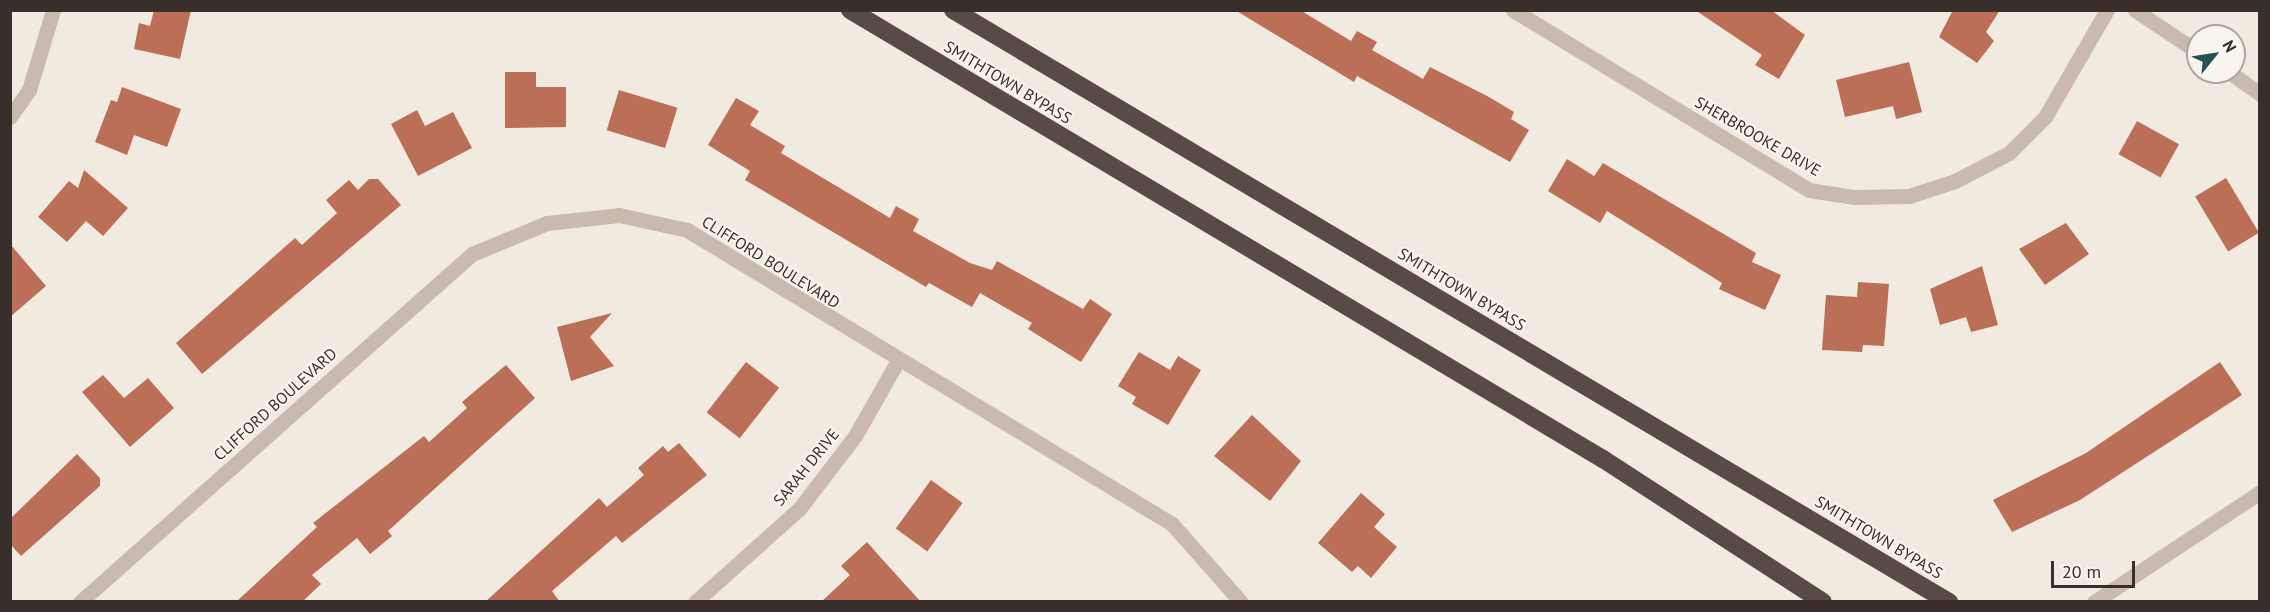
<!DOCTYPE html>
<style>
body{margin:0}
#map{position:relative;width:2270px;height:612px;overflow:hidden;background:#f1eae1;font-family:"PT Sans",sans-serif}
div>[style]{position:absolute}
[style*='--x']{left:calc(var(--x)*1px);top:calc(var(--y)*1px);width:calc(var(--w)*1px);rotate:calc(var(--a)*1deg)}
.building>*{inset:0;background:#ba6f56;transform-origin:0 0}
.minor>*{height:15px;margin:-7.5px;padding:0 7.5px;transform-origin:7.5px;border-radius:7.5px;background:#c8baae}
.highway>*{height:18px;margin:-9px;padding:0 9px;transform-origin:9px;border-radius:9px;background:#584a44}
span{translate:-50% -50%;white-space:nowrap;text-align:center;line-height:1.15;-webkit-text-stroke:4.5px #f9f4ed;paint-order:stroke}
.street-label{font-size:16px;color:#382f2c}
.frame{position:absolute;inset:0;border:12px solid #382f2c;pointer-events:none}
.north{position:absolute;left:2186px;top:24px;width:60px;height:60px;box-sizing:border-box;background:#f9f4ed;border:2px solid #aca5a0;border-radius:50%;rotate:60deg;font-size:16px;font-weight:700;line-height:24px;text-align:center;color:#382f2c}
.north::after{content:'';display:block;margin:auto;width:21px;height:27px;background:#255255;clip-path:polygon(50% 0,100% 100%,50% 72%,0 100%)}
.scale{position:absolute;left:2051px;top:561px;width:84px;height:27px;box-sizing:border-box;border:3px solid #382f2c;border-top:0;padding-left:8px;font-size:18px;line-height:21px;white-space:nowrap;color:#382f2c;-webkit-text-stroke:4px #f9f4ed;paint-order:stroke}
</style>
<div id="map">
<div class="building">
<div style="clip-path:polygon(154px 10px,191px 10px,180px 59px,134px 49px,139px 23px,150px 26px)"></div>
<div style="clip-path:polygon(1235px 10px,1300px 10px,1351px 41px,1357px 31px,1377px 42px,1372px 50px,1423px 79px,1430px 67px,1489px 97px,1514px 112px,1511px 119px,1529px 130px,1510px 162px,1357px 76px,1354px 82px)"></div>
<div style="clip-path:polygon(1695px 10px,1771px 10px,1805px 35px,1779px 79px,1755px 65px,1762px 55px)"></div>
<div style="clip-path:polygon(1953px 10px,2000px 10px,1986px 32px,1994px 41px,1977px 63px,1939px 37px)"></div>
<div style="clip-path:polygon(1909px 62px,1922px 112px,1896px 119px,1893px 106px,1845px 117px,1836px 80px)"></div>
<div style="clip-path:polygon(505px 72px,536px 72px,536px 87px,566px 87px,566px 127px,505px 128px)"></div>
<div style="clip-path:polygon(122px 87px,181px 109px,167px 147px,134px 135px,127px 155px,95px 142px,111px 100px,117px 102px)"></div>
<div style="left:619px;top:90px;width:61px;height:42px;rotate:17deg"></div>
<div style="clip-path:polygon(736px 98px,759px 111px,750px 125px,785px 146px,781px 153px,890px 218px,896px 206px,919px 219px,913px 231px,970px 263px,992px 270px,997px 261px,1083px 309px,1090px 299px,1112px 314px,1081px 362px,1028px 329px,1032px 323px,980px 293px,972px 307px,929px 283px,926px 287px,745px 180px,750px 171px,708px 145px)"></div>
<div style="clip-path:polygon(417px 110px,425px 126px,453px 112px,472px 148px,418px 176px,391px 124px)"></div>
<div style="left:2137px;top:121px;width:48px;height:38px;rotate:29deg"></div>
<div style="clip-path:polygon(1567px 159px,1594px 176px,1603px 163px,1756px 253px,1752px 262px,1781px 275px,1765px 310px,1719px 289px,1722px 283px,1607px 211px,1600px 223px,1548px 191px)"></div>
<div style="clip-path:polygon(84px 170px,128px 208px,103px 236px,86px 221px,67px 242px,38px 217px,69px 181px,78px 188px)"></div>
<div style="left:2226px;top:178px;width:64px;height:36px;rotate:59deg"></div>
<div style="clip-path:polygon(369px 179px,378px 179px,401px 205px,202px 374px,176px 343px,295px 238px,302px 245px,337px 213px,326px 200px,349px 180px,358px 190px)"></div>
<div style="clip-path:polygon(2066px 223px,2089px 254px,2045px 285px,2019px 249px)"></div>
<div style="clip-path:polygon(10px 244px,46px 286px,10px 317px)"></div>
<div style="clip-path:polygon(1982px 266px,1998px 325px,1971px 332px,1966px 317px,1940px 325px,1930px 289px)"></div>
<div style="clip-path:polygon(1858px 282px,1889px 284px,1884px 346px,1863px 345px,1862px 352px,1822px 350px,1826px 295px,1857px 297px)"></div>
<div style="clip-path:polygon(612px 313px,590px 337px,614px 366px,571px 381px,557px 327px)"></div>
<div style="clip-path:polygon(1139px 352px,1170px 370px,1178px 356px,1201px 370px,1168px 425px,1132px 404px,1136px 397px,1118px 386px)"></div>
<div style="left:746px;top:362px;width:42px;height:64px;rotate:38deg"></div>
<div style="clip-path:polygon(2220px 362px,2242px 395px,2080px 500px,2012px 532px,1993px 500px,2086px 453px)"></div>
<div style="clip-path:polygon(506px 365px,535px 398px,388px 531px,392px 536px,370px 554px,357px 538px,312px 575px,321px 584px,302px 602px,236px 602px,317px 527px,313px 523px,424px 436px,429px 442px,467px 408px,462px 402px)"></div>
<div style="clip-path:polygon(103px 375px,124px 398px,148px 378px,174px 408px,130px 447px,82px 392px)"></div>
<div style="clip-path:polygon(1252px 415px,1301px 461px,1270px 501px,1214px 456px)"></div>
<div style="clip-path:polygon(679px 443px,707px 475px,622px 543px,616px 536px,552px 591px,560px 602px,485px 602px,599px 498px,607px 507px,644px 475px,638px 468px,663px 446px,668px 452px)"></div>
<div style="clip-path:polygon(77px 454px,100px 478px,100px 486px,21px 556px,10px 544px,10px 519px)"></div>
<div style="left:931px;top:480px;width:39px;height:60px;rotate:36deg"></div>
<div style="clip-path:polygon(1361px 493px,1385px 514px,1374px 527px,1397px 547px,1371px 578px,1358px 566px,1352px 572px,1318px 543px)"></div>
<div style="clip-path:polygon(867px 542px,882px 559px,921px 602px,821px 602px,850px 575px,841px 566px)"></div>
</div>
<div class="minor">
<div style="--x:1513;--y:10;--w:346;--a:31.3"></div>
<div style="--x:1809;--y:190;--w:46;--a:8.8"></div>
<div style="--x:1854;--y:197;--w:55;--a:-1"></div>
<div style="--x:1909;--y:196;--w:48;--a:-18.1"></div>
<div style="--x:1955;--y:181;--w:61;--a:-27.4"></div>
<div style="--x:2009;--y:153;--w:51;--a:-45"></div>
<div style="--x:2045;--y:117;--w:124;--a:-59.9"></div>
<div style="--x:2135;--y:10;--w:76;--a:33.7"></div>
<div style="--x:2229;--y:72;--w:38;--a:35"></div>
<div style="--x:10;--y:117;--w:33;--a:-55"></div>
<div style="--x:29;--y:90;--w:84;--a:-73.3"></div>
<div style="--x:80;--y:602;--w:524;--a:-41.6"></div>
<div style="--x:472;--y:254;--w:81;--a:-22.5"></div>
<div style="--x:547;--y:223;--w:72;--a:-6.3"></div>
<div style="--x:619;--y:215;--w:70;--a:12.4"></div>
<div style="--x:687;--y:230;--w:567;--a:31.22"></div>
<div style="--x:1172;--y:524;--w:104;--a:48.5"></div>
<div style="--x:695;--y:602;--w:140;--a:-41.8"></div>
<div style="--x:799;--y:509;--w:92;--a:-52.5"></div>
<div style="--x:855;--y:436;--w:85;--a:-60.4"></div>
<div style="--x:2094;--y:602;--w:199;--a:-33.5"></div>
</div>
<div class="highway">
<div style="--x:850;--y:10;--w:877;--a:30.81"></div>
<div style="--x:1603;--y:459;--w:262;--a:33"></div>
<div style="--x:953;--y:10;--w:1159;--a:30.73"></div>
</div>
<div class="street-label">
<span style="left:1008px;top:82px;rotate:31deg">SMITHTOWN BYPASS</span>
<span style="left:1758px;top:136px;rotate:30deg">SHERBROOKE DRIVE</span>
<span style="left:771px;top:262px;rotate:32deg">CLIFFORD BOULEVARD</span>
<span style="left:1462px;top:289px;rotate:31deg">SMITHTOWN BYPASS</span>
<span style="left:275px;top:404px;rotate:-42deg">CLIFFORD BOULEVARD</span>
<span style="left:806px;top:467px;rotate:-51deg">SARAH DRIVE</span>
<span style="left:1879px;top:537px;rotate:31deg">SMITHTOWN BYPASS</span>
</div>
<div class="frame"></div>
<div class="north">N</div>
<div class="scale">20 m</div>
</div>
